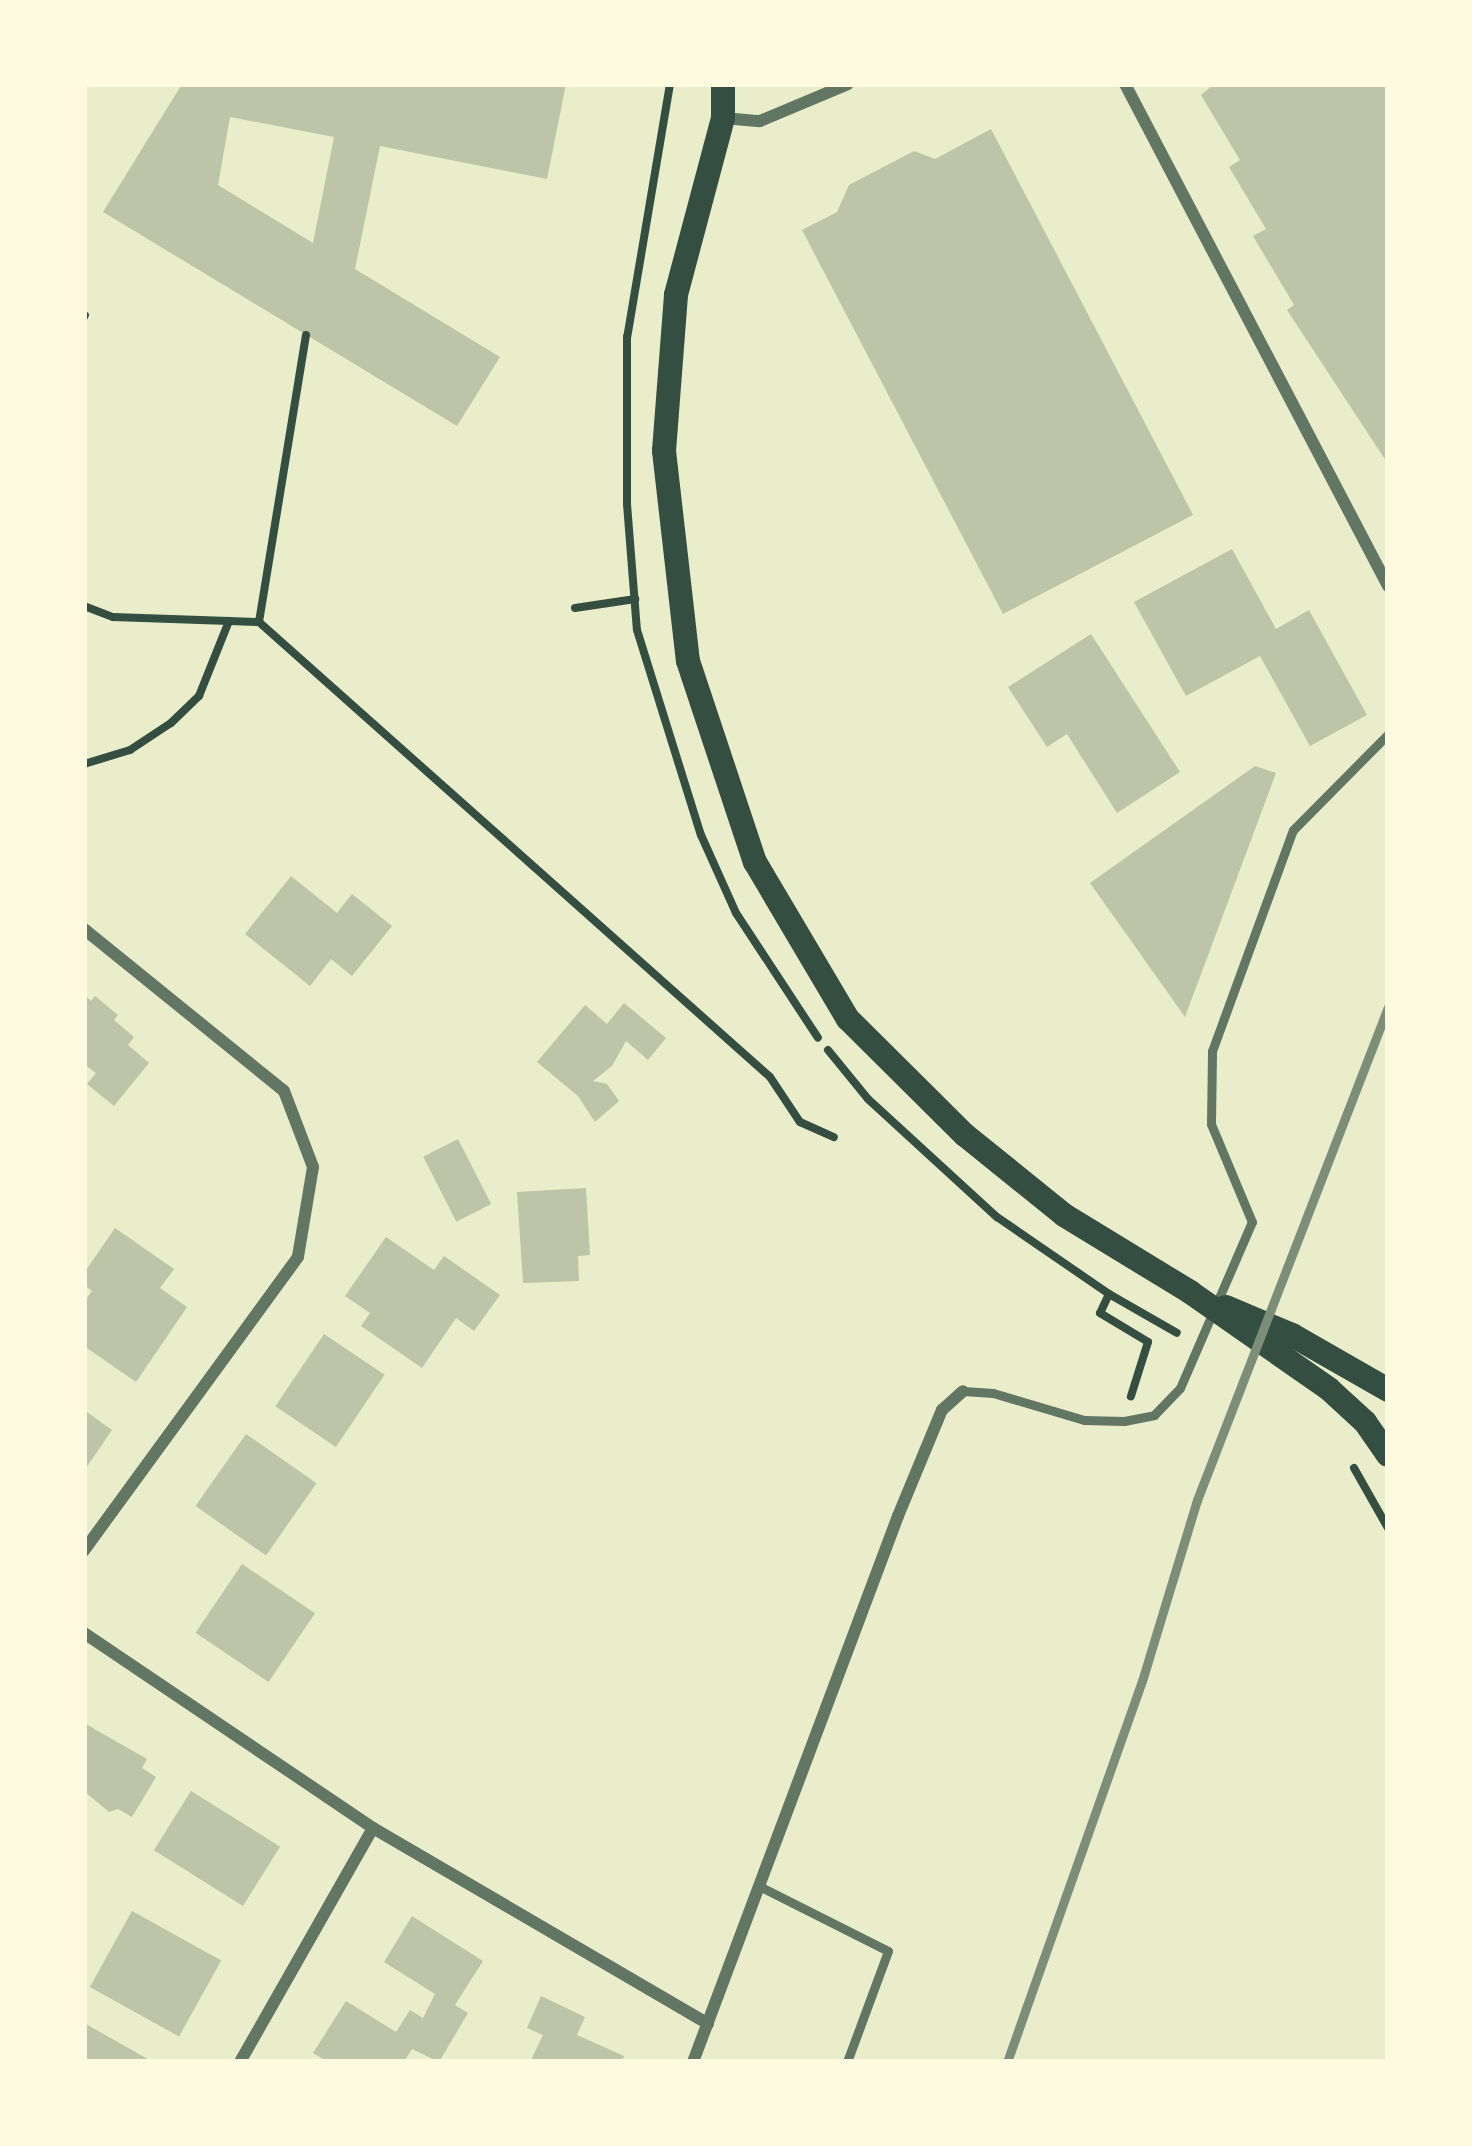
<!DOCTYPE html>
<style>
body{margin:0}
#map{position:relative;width:1472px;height:2146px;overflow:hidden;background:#e9edc9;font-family:"Golos Text",sans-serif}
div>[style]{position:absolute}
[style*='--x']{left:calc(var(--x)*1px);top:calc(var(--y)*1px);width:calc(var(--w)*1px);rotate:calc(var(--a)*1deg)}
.building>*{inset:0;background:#bcc5a7;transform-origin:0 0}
.path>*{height:8px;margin:-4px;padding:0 4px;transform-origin:4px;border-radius:4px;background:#344e41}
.service>*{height:9px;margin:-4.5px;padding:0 4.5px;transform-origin:4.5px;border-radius:4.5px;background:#617663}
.minor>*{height:12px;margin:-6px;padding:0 6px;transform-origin:6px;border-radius:6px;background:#617663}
.secondary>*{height:24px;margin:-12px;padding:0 12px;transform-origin:12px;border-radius:12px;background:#344e41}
.rail>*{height:9px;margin:-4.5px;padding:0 4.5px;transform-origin:4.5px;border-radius:4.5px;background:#7c8e77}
span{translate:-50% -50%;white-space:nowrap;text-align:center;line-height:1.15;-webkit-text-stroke:12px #fefae0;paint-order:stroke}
.frame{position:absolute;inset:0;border:87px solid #fefae0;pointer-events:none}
</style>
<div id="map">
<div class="building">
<div style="clip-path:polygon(evenodd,182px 84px,566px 84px,547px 179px,380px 146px,355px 269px,500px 357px,457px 426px,103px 212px,182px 84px,230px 117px,334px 137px,313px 243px,218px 185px,230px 117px)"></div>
<div style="clip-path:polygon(1214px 84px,1388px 84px,1388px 464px,1287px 310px,1294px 305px,1253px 236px,1266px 229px,1229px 167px,1240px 160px,1201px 95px)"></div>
<div style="clip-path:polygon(991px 129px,1193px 515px,1003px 614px,802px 230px,837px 212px,849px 185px,914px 151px,935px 159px)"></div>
<div style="clip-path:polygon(1232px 549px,1276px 629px,1309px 610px,1367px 715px,1310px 746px,1260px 656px,1186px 696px,1134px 602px)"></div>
<div style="clip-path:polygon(1091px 634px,1180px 772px,1117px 813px,1067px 734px,1047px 747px,1008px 687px)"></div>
<div style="clip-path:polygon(1255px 766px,1276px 773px,1185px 1017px,1090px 883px)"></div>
<div style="clip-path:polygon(291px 876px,337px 913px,352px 894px,392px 926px,352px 976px,331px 959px,310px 986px,245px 934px)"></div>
<div style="clip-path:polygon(84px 995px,91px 1001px,95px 996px,118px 1015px,114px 1020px,134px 1037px,128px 1045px,149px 1063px,114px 1106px,87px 1084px,96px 1073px,84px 1064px)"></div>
<div style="clip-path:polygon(624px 1003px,666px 1038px,648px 1060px,626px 1041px,612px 1066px,593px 1081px,607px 1084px,619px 1101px,595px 1122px,578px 1096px,537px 1062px,585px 1005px,607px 1024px)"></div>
<div style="left:458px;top:1139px;width:73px;height:39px;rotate:63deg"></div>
<div style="clip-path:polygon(586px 1188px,590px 1255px,578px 1256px,579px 1281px,523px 1283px,517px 1192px)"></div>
<div style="clip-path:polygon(115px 1228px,174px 1269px,160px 1288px,187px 1307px,136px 1382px,84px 1346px,84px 1302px,92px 1291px,84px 1285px,84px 1273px)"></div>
<div style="clip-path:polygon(386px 1237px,434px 1270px,444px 1256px,500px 1295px,474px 1331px,456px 1318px,422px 1368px,361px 1326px,370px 1313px,345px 1296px)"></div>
<div style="left:324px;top:1334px;width:73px;height:87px;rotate:34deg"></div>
<div style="clip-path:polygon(84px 1410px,112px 1430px,84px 1471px)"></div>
<div style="left:246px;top:1434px;width:86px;height:88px;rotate:35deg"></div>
<div style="left:242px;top:1564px;width:88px;height:83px;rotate:34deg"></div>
<div style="clip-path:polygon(84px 1723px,147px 1759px,142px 1768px,156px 1777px,132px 1817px,118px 1809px,109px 1812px,84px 1791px)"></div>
<div style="left:191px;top:1791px;width:105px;height:70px;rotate:32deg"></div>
<div style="left:132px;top:1911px;width:102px;height:87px;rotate:29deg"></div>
<div style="clip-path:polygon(412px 1916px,483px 1961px,455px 2005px,468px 2013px,439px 2062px,412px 2049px,404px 2062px,328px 2062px,313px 2053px,346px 2001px,396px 2032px,410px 2010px,423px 2018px,435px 1994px,384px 1962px)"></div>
<div style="clip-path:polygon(541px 1996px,585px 2017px,577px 2035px,624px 2056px,622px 2062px,530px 2062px,543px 2035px,527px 2028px)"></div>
<div style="clip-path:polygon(84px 2023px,153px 2062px,84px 2062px)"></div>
</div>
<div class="path">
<div style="--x:670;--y:84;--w:257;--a:99.6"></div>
<div style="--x:627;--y:337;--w:167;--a:90"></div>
<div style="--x:627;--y:504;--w:126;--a:85.5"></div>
<div style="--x:637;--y:630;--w:215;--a:72.7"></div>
<div style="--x:701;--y:835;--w:85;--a:65.8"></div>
<div style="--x:736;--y:913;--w:149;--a:56.7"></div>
<div style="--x:84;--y:317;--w:2;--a:-63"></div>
<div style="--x:306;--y:335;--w:291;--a:99.3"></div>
<div style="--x:259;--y:622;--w:684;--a:41.68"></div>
<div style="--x:770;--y:1077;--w:54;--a:56.3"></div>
<div style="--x:800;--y:1122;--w:37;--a:24"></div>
<div style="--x:84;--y:606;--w:31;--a:21"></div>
<div style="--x:113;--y:617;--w:116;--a:2"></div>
<div style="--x:575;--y:608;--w:61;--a:-8.5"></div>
<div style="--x:84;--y:764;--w:48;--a:-16.9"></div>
<div style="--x:130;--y:750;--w:49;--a:-33.4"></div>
<div style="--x:171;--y:723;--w:39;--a:-44"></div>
<div style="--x:199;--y:696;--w:81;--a:-68.2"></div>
<div style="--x:229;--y:621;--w:30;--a:2"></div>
<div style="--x:828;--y:1050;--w:63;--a:50.8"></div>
<div style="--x:868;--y:1099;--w:175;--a:42.5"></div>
<div style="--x:997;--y:1217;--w:136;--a:34.5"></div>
<div style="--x:1109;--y:1294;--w:78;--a:29.8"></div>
<div style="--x:1109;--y:1294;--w:21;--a:115"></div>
<div style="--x:1100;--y:1313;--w:56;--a:31.1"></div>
<div style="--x:1148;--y:1342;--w:57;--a:107.5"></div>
<div style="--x:1354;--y:1468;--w:69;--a:60.5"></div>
</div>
<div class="service">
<div style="--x:963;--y:1391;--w:30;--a:4"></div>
<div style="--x:993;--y:1393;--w:95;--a:16.5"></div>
<div style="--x:1084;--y:1420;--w:40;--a:1.4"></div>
<div style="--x:1124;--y:1421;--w:31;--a:-11"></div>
<div style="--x:1154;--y:1415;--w:37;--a:-46"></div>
<div style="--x:1180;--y:1388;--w:181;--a:-66.6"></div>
<div style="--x:1252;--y:1222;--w:106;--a:-112.7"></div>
<div style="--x:1211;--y:1124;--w:73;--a:-89.2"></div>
<div style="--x:1212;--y:1051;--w:235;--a:-69.9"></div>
<div style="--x:1293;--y:830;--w:135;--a:-45.3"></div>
<div style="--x:759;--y:1886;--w:144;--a:26.7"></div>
<div style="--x:888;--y:1951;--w:118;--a:110.3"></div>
</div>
<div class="minor">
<div style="--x:1125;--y:84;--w:567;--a:62.35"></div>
<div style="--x:723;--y:118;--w:37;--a:5"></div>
<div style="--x:760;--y:121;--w:95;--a:-22.8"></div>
<div style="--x:84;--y:929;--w:257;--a:39"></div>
<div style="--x:284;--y:1091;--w:81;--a:69.1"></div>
<div style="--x:313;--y:1167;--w:91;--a:99.5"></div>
<div style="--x:298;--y:1257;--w:364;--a:126.1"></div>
<div style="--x:84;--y:1633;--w:349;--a:34"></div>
<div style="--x:373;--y:1828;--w:388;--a:30.3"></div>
<div style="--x:240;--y:2062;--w:269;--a:-60.4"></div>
<div style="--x:693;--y:2062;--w:583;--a:-69.42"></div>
<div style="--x:898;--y:1516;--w:115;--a:-67.5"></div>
<div style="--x:942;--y:1410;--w:28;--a:-42"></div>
</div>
<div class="secondary">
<div style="--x:723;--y:84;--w:34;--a:90"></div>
<div style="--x:723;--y:118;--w:183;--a:104.9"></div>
<div style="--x:676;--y:295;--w:156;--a:94.4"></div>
<div style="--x:664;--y:451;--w:211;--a:83.5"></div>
<div style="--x:688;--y:661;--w:212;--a:71.6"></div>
<div style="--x:755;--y:862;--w:182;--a:59.4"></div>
<div style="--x:848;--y:1019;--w:165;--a:44.8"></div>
<div style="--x:965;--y:1135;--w:127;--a:38.9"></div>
<div style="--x:1064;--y:1215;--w:148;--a:31.4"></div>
<div style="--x:1190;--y:1292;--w:169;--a:34.9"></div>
<div style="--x:1329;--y:1389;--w:49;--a:42.5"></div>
<div style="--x:1365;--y:1422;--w:40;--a:55.1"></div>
<div style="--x:1226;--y:1307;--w:72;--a:23"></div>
<div style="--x:1292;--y:1335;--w:111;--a:29.8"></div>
</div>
<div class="rail">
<div style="--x:1007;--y:2062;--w:404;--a:-70.5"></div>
<div style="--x:1142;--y:1681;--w:189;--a:-73.1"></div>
<div style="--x:1197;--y:1500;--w:529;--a:-68.82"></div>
</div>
<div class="frame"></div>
</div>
